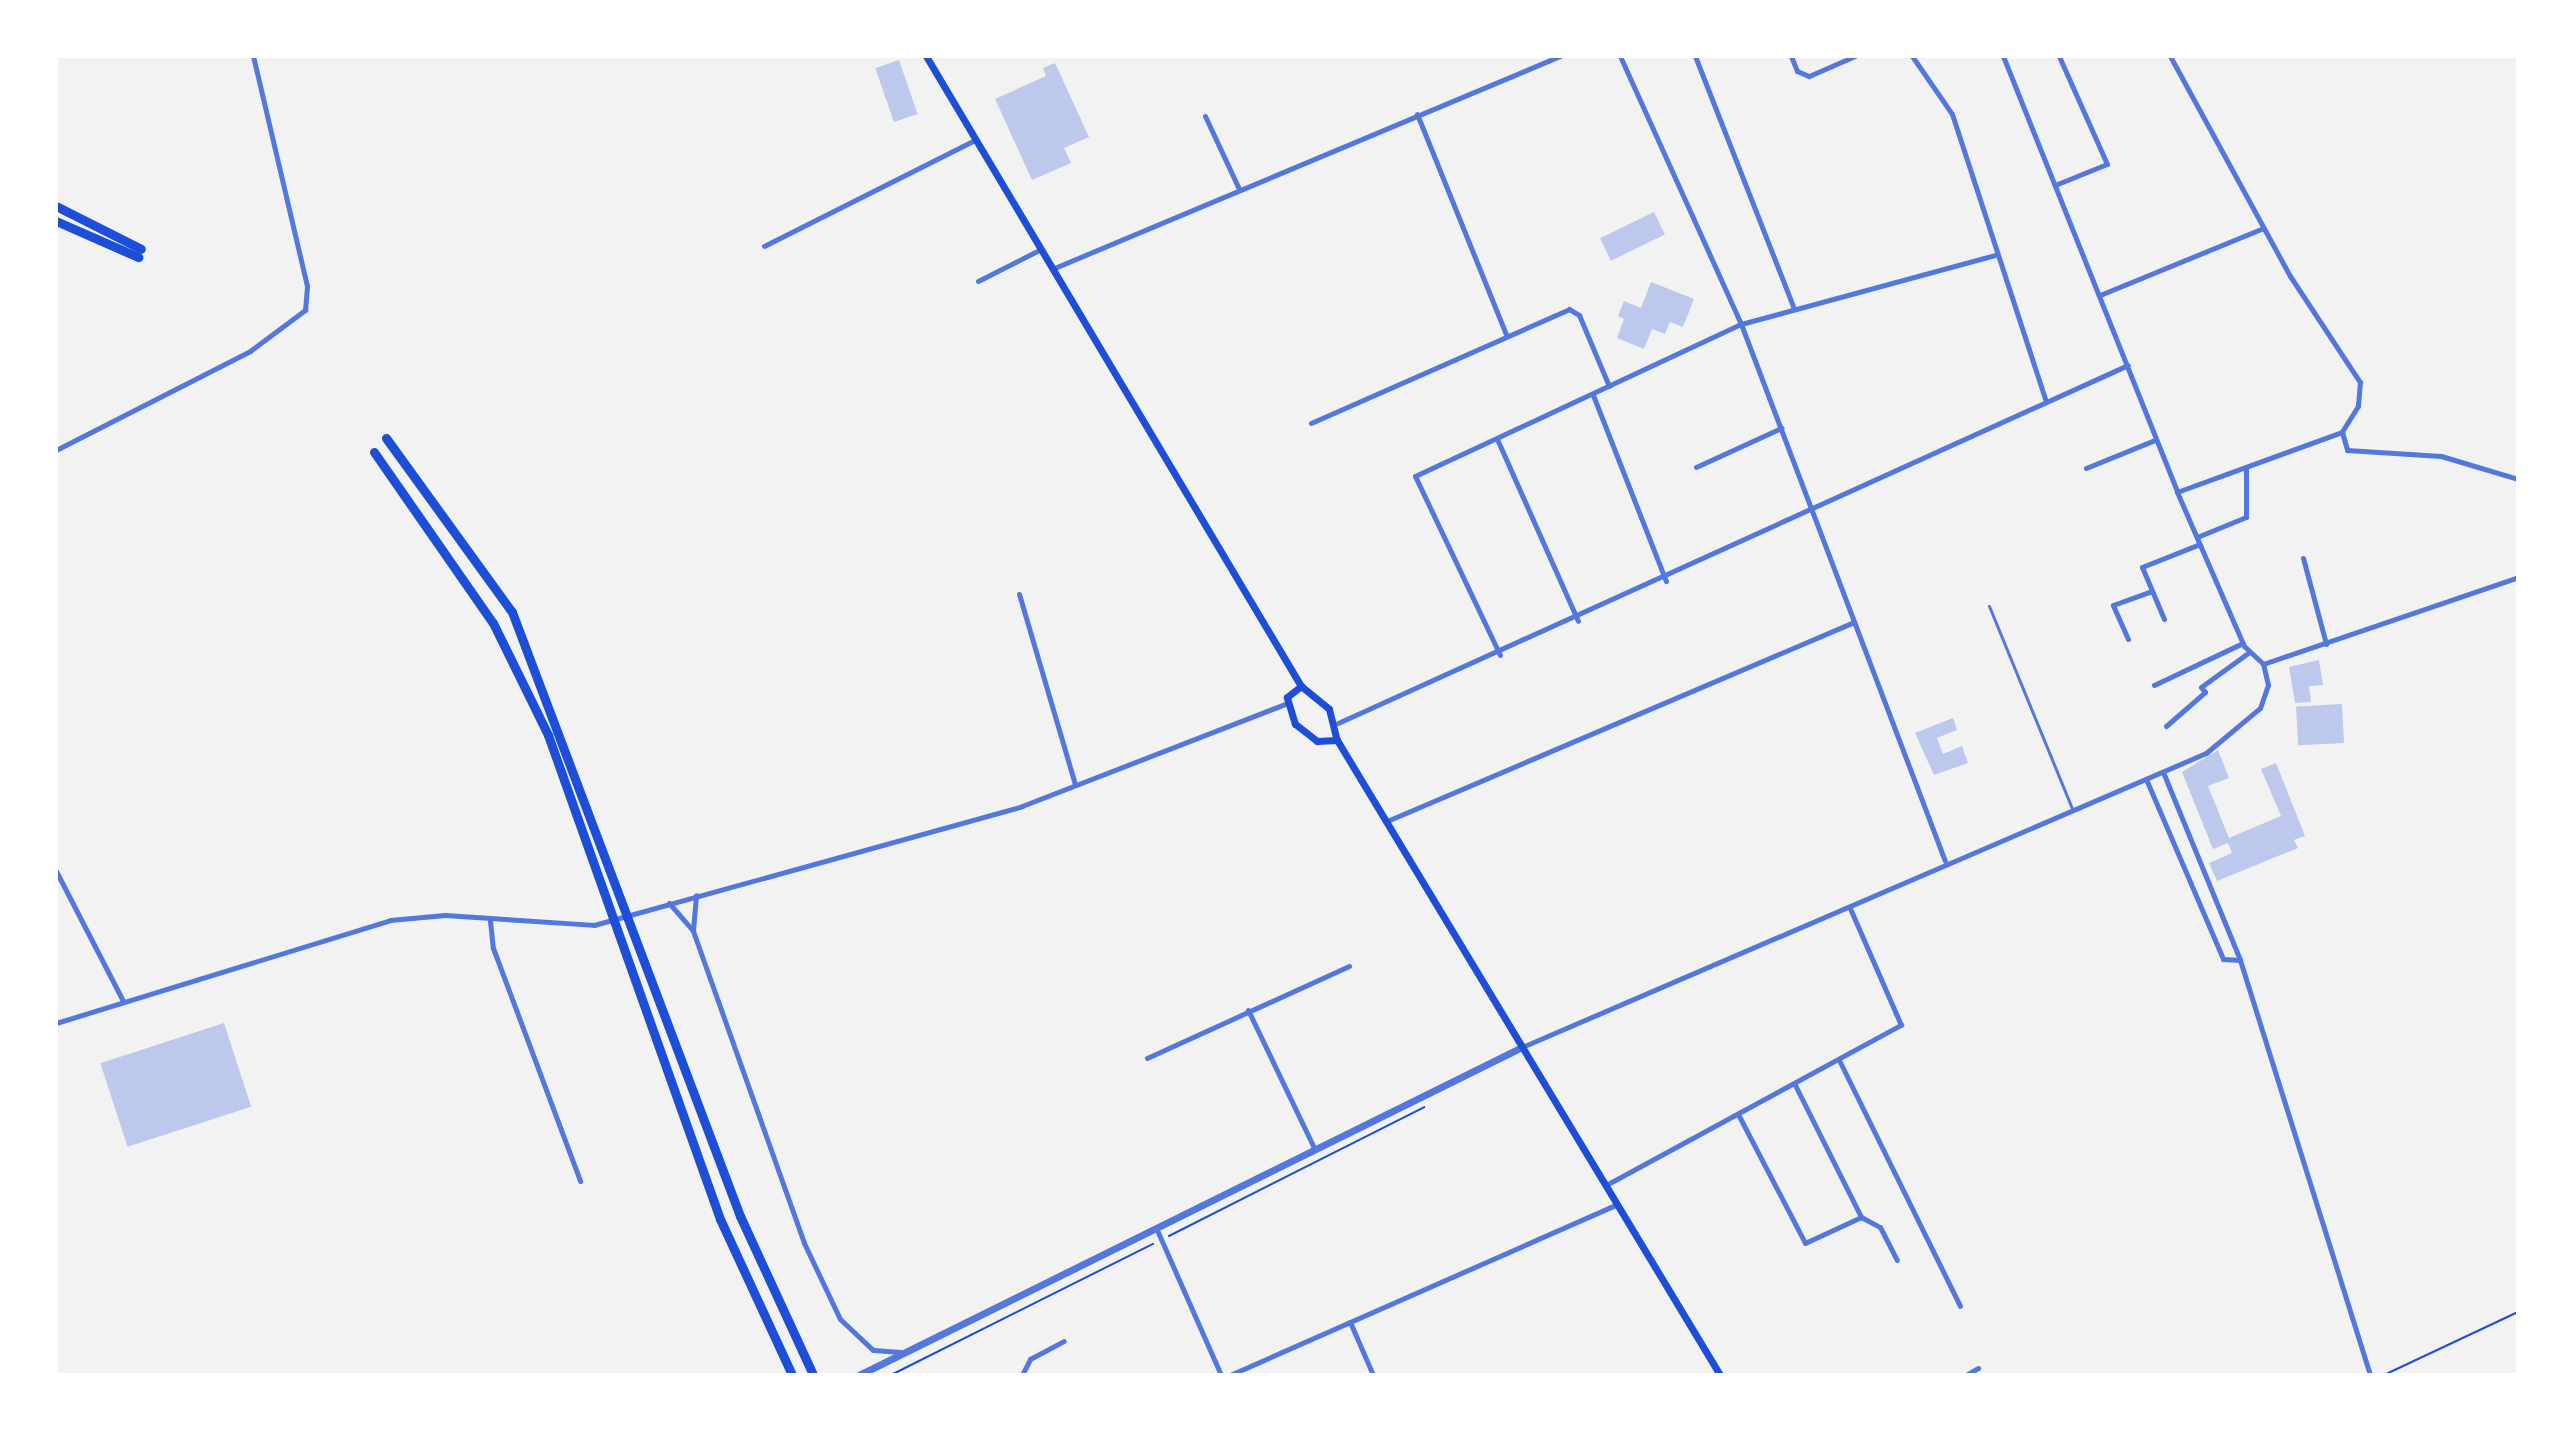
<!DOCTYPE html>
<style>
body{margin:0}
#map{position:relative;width:2574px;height:1431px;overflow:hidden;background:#f2f2f2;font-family:"Fira Sans Condensed",sans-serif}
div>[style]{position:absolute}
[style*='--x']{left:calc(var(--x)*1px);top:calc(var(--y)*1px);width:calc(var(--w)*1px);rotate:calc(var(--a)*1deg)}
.building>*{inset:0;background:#bdc9ec;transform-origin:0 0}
.path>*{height:2px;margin:-1px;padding:0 1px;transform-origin:1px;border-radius:1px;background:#1d4ed8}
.service>*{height:3px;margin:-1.5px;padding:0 1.5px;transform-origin:1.5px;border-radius:1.5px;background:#5277de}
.minor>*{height:5px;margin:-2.5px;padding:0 2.5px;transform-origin:2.5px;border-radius:2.5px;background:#5277de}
.tertiary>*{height:7px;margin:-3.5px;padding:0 3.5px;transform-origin:3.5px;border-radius:3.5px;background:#5277de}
.secondary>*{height:7px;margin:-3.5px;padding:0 3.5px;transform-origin:3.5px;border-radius:3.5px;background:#1d4ed8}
.trunk>*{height:9px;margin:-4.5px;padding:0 4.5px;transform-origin:4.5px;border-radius:4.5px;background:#1d4ed8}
span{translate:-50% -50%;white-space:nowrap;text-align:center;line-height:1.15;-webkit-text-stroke:7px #fff;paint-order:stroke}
.frame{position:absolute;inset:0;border:58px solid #fff;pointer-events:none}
</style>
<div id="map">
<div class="building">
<div style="left:899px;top:60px;width:57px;height:25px;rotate:71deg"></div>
<div style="clip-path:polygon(1055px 63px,1089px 137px,1064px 148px,1071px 163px,1032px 180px,995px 99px,1046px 76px,1043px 68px)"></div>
<div style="left:1654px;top:212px;width:25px;height:60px;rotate:64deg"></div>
<div style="clip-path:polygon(1651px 282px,1694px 299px,1683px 327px,1670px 322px,1665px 334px,1652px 329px,1644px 349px,1617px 338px,1624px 319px,1618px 316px,1624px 301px,1641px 308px)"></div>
<div style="clip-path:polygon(2319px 660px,2323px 685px,2309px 686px,2311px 702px,2295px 703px,2289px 667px)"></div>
<div style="left:2342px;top:704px;width:39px;height:46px;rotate:87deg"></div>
<div style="clip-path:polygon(1953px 718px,1957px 730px,1937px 738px,1943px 754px,1962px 746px,1968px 763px,1934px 775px,1915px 733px)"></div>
<div style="clip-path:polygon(2218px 750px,2229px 778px,2208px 786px,2229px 838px,2281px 816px,2261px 769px,2276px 763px,2305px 836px,2294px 840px,2298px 848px,2217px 881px,2209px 863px,2232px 853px,2228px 843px,2213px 849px,2182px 772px)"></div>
<div style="left:224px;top:1023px;width:88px;height:130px;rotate:72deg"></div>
</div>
<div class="path">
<div style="--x:1169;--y:1236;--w:286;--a:-26.8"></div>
<div style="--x:891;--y:1375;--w:293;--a:-26.6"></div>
<div style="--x:2384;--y:1375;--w:148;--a:-25.2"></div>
</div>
<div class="service">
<div style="--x:1989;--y:606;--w:218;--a:67.7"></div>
</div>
<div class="minor">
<div style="--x:1620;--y:56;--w:294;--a:65.7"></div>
<div style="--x:1741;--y:324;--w:574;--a:69.2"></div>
<div style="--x:1695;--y:56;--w:271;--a:68.6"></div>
<div style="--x:1791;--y:56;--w:16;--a:68"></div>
<div style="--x:1797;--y:71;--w:13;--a:23"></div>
<div style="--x:1809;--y:76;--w:50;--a:-23.5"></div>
<div style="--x:1912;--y:56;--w:70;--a:55.4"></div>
<div style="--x:1952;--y:114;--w:303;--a:71.9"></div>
<div style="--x:2003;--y:56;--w:469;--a:68.2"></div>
<div style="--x:2177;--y:492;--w:168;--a:66.5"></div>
<div style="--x:2244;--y:646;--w:26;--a:43"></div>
<div style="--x:2170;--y:56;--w:251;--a:61.4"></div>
<div style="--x:2290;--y:276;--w:127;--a:56.6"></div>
<div style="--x:2360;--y:382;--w:24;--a:95"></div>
<div style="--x:2358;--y:406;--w:31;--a:122"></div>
<div style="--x:1417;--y:114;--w:237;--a:68"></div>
<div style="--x:1205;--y:116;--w:81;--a:65"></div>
<div style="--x:2055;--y:185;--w:56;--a:-22"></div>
<div style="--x:2107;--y:164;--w:118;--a:-114"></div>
<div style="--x:764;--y:246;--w:236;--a:-26.7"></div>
<div style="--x:1052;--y:269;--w:551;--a:-22.75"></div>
<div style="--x:978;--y:281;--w:71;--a:-26.9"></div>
<div style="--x:2100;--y:295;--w:176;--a:-22.3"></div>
<div style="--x:1593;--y:395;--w:200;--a:68.6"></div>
<div style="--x:1311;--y:423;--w:282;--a:-23.8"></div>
<div style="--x:1569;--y:309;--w:12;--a:31"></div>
<div style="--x:1579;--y:315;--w:77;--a:67.1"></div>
<div style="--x:2342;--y:432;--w:19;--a:74"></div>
<div style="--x:2347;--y:450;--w:94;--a:3.7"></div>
<div style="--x:2441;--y:456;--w:80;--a:16.6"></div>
<div style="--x:1497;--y:439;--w:199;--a:66"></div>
<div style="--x:56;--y:450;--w:218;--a:-27"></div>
<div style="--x:250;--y:351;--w:69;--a:-36.7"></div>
<div style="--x:305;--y:310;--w:24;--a:-85"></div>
<div style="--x:307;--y:286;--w:236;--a:-103.2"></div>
<div style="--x:1696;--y:467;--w:94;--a:-24.6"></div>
<div style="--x:2086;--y:468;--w:74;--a:-22.1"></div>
<div style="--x:2177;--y:492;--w:176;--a:-20"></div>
<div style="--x:2197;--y:537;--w:53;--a:-22.2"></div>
<div style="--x:2246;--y:517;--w:50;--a:-90"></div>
<div style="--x:2303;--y:558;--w:89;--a:75"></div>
<div style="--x:1019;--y:594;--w:198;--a:73.6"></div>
<div style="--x:2164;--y:619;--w:56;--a:-112.9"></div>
<div style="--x:2142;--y:567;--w:62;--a:-21.6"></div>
<div style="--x:2128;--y:639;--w:37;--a:-114"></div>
<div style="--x:2113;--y:605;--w:41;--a:-19.7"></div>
<div style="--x:1500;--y:655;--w:198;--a:-115.4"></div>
<div style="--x:1415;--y:476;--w:360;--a:-25"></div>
<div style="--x:1741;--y:324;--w:263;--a:-15.2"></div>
<div style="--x:2263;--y:664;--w:269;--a:-18.8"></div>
<div style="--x:2154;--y:685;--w:98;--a:-25.3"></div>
<div style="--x:1338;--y:723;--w:867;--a:-24.38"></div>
<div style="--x:2166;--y:726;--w:52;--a:-41.1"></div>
<div style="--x:2205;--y:692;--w:6;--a:-129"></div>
<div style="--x:2201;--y:687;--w:58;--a:-35.9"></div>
<div style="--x:2163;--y:772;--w:203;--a:67.7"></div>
<div style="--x:2240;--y:960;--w:435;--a:72.6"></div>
<div style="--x:2146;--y:779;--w:196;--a:66.8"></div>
<div style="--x:2223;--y:959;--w:17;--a:3"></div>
<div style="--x:1387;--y:821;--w:508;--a:-23.08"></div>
<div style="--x:56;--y:871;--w:146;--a:62.7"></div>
<div style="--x:669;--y:903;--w:37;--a:49"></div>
<div style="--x:693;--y:931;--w:331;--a:70.4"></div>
<div style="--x:804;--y:1243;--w:84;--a:64.7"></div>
<div style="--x:840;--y:1319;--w:45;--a:43.2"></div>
<div style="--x:873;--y:1350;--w:28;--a:4"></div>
<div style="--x:490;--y:921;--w:27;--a:84"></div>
<div style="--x:493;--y:948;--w:249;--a:69.5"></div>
<div style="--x:693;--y:930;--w:35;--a:-85"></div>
<div style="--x:1248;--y:1010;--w:155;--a:64.4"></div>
<div style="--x:56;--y:1023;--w:350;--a:-17.1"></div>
<div style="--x:390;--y:920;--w:55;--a:-5.2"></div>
<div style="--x:445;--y:915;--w:149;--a:3.8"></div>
<div style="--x:594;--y:925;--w:444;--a:-15.5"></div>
<div style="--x:1022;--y:806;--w:284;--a:-21.2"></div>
<div style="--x:1522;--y:1047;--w:745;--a:-23.26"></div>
<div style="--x:2206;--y:753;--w:70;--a:-39.8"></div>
<div style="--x:2260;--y:708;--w:24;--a:-71"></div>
<div style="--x:2268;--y:685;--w:22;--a:-103"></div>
<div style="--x:1147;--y:1058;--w:222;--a:-24.5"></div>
<div style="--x:1839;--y:1060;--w:274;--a:63.8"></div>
<div style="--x:1795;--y:1085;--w:148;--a:63.4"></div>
<div style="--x:1861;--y:1217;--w:21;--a:28"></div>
<div style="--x:1880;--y:1227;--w:37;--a:63"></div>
<div style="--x:1739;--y:1116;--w:143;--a:62.5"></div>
<div style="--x:1805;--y:1243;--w:62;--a:-24.9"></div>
<div style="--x:1606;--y:1185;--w:336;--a:-28.5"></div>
<div style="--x:1901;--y:1025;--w:128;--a:-113.6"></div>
<div style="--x:1157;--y:1230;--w:158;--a:66.2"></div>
<div style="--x:1350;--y:1322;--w:58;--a:66.5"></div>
<div style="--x:1022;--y:1375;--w:18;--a:-63"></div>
<div style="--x:1030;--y:1359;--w:38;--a:-28"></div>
<div style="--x:1230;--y:1375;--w:421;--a:-23.8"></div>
<div style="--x:1966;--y:1375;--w:14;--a:-30"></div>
</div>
<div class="tertiary">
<div style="--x:859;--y:1375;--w:740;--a:-26.32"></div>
</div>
<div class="secondary">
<div style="--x:926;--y:56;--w:733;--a:59.24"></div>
<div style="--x:1301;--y:686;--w:36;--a:39"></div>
<div style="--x:1329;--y:709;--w:32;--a:76"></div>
<div style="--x:1337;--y:740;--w:20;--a:177"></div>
<div style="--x:1317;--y:741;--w:28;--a:-142"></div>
<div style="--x:1295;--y:724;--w:28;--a:-107"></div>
<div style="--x:1287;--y:697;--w:18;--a:-38"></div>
<div style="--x:1337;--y:740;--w:742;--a:58.9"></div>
</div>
<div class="trunk">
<div style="--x:56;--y:206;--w:95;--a:26.8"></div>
<div style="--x:56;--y:221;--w:90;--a:23.7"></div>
<div style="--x:386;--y:438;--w:215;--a:54.1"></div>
<div style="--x:512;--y:612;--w:646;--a:69.32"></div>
<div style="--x:740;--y:1216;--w:175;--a:65.3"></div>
<div style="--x:374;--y:452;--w:208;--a:55.2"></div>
<div style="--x:493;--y:623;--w:125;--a:63.8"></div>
<div style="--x:548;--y:735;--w:514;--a:70.44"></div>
<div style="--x:720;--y:1219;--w:172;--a:65.2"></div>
</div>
<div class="frame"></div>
</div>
